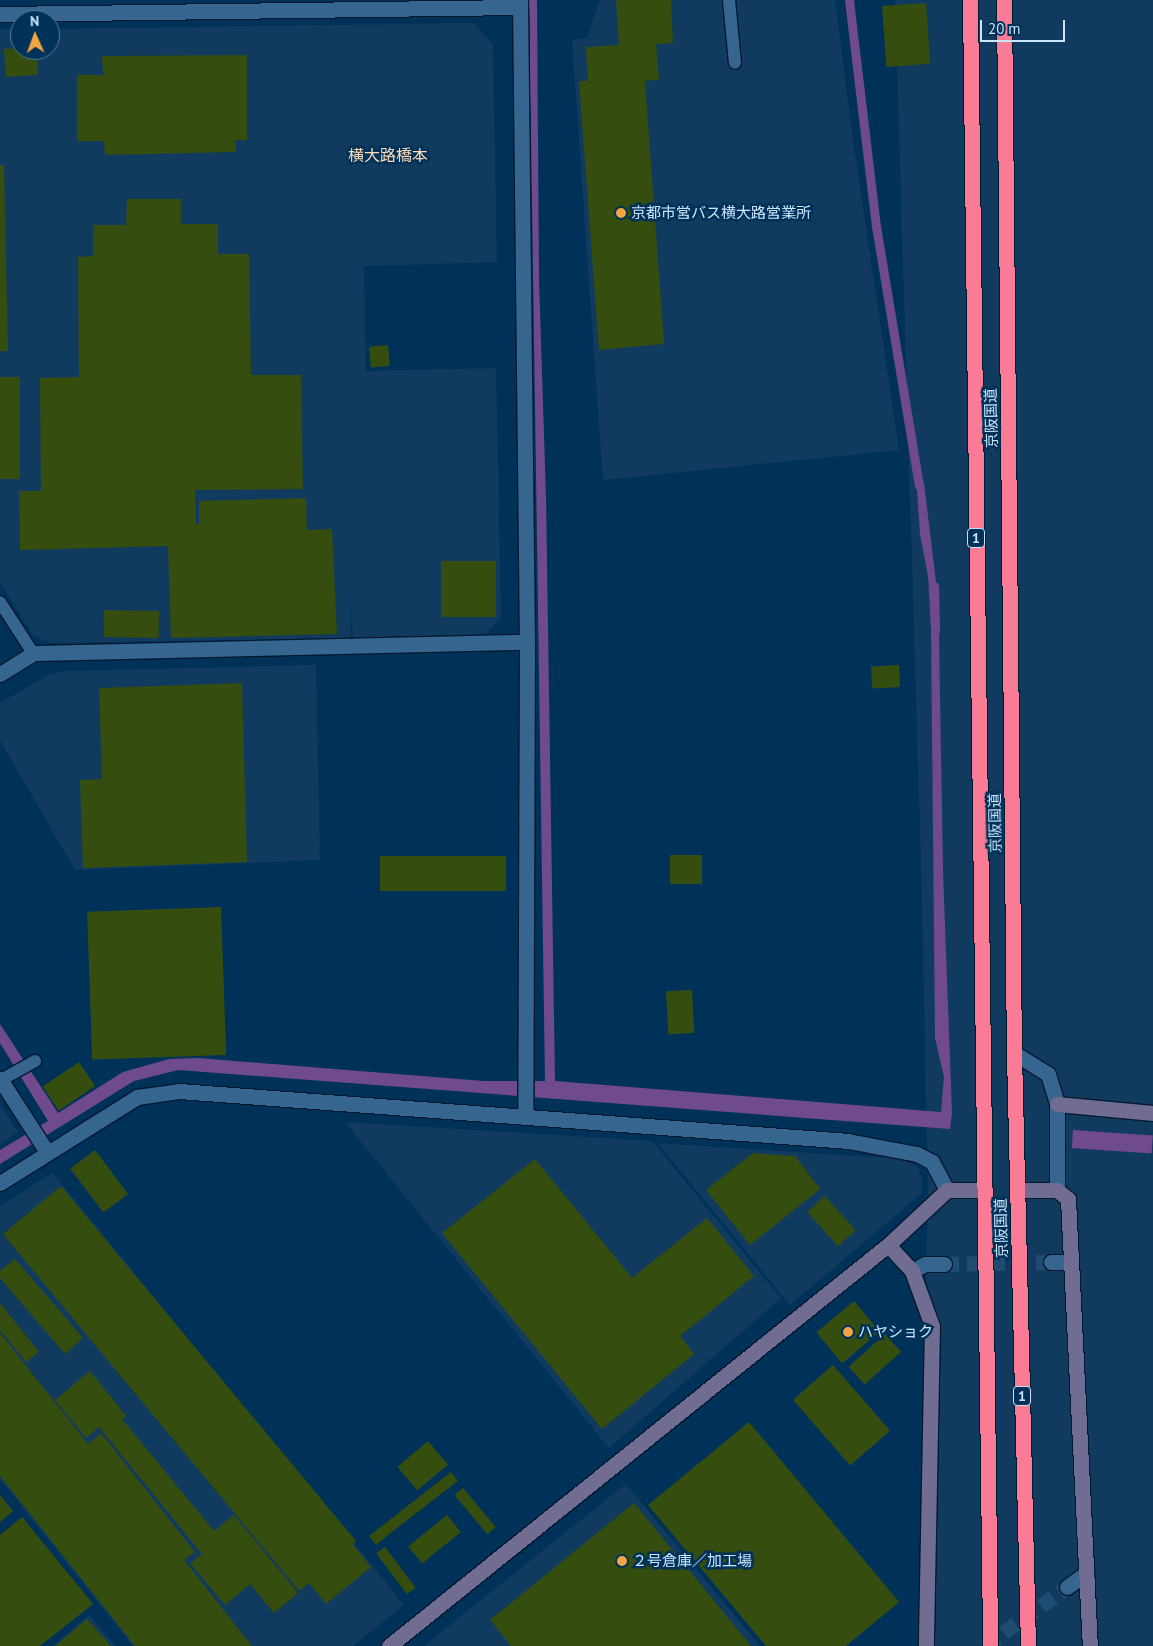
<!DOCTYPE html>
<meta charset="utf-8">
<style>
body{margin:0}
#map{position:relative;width:1153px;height:1646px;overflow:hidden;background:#003259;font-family:"PT Sans","Noto Sans JP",sans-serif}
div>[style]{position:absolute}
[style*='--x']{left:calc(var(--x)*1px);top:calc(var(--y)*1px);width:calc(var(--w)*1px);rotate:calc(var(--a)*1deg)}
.built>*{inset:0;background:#113b5e}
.water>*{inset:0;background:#6f4a8d;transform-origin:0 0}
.stream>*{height:9px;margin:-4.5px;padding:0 4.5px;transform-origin:4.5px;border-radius:4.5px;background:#6f4a8d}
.building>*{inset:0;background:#364d10;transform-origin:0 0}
.street-tunnel>*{height:15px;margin-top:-7.5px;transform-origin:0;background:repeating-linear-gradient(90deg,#1f4d72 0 15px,transparent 0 23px)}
.roads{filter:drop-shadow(1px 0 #021a2f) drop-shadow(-1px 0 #021a2f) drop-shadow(0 1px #021a2f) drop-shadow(0 -1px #021a2f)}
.lane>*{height:12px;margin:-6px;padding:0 6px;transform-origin:6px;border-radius:6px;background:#36658f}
.street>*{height:15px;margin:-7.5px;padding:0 7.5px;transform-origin:7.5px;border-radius:7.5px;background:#36658f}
.secondary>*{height:15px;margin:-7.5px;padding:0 7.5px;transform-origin:7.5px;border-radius:7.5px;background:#716c91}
.highway>*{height:15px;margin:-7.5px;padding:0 7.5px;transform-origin:7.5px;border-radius:7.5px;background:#fa7b96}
.dots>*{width:14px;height:14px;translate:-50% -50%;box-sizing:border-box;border:2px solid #003259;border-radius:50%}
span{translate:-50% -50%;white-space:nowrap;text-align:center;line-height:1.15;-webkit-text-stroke:5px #003259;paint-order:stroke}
.shield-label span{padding:1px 4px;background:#003259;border:1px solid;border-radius:4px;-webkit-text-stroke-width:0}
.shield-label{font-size:14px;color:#cce5fd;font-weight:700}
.poi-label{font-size:15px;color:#cce5fd}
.left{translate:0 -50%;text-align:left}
.street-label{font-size:15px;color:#cce5fd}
.neighbourhood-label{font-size:16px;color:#fcdab7}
.north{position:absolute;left:10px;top:10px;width:50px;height:50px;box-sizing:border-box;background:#003259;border:1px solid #527a9b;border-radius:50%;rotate:358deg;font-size:14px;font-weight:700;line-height:20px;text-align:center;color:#cce5fd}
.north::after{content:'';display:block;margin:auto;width:18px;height:22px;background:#f3a443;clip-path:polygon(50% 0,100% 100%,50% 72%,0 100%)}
.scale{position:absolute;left:980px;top:20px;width:85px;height:22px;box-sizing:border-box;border:2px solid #cce5fd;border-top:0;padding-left:6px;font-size:15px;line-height:18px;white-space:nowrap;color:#cce5fd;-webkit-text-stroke:4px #003259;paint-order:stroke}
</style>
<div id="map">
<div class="built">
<div style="clip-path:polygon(600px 0,835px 0,852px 133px,899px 450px,603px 480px,572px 40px,587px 38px)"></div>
<div style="clip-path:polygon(895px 0,1153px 0,1153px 1646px,918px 1646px,928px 1190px,921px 861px)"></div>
<div style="clip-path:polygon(474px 23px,493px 45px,497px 262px,364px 266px,366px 371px,496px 368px,501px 617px,486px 634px,353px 638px,350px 597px,351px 638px,51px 643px,33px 635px,0 583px,0 29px,20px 29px,20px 50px,50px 50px,50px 29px)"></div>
<div style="clip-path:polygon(316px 665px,320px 860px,75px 870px,0 740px,0 703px,48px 675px,67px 671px)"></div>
<div style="clip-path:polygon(0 1105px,18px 1132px,0 1144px)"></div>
<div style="clip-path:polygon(345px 1122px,652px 1141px,781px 1298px,609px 1448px)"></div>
<div style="clip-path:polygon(658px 1143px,888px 1158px,908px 1162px,918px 1167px,922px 1180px,922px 1193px,790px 1305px)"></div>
<div style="clip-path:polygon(53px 1173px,404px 1605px,353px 1646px,133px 1646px,0 1479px,0 1206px)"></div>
<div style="clip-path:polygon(626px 1484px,760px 1646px,424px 1646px)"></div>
<div style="clip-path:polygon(89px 1615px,115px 1646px,53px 1646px)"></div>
</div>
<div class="water">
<div style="clip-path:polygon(529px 0,537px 0,539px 279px,546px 497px,555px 1081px,941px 1112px,944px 1077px,935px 1038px,931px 628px,928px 576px,920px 534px,916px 475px,920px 474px,924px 483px,936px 582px,934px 615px,939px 635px,943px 871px,952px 1113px,950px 1129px,178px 1070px,134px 1081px,0 1164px,0 1150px,48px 1121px,0 1043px,0 1024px,58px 1113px,123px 1072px,169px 1059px,198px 1058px,484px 1081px,545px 1081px)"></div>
<div style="left:1073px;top:1130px;width:80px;height:18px;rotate:4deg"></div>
</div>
<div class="stream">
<div style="--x:849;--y:0;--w:228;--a:83.2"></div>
<div style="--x:876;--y:226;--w:263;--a:80.6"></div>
<div style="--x:934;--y:586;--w:45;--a:88.7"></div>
</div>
<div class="building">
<div style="clip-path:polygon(616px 0,671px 0,673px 43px,656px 44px,659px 80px,645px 81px,664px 344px,599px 350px,579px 81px,588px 81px,586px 47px,619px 45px)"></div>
<div style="left:926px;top:3px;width:61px;height:44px;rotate:86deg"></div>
<div style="clip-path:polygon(20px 48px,37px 50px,38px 75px,6px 77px,4px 49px)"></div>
<div style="clip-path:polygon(247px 55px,247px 140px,235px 140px,236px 152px,105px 155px,104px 141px,77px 141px,77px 75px,103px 75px,102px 56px)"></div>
<div style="clip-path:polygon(0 165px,4px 165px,8px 351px,0 351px)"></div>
<div style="clip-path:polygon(127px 199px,181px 199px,181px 224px,218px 224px,218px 254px,249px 254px,251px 375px,301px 375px,303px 489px,195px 490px,196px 524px,199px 524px,199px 501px,306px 498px,307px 530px,332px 529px,337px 634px,171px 638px,168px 546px,20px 550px,19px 491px,41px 491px,40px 378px,79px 377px,78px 257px,93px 256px,93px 225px,126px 225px)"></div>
<div style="left:388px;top:345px;width:21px;height:19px;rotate:85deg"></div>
<div style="left:0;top:377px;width:20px;height:102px"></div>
<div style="left:441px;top:561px;width:55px;height:56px"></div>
<div style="left:104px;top:610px;width:55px;height:27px;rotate:1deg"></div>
<div style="left:899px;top:665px;width:22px;height:28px;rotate:87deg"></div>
<div style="clip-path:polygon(242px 683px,247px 862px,83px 868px,80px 780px,102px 779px,99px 688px)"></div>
<div style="left:670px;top:855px;width:32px;height:29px"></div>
<div style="left:506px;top:856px;width:35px;height:126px;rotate:90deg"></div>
<div style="left:221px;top:907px;width:148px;height:134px;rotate:88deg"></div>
<div style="left:692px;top:990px;width:43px;height:26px;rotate:87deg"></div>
<div style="left:79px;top:1062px;width:29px;height:44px;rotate:56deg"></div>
<div style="left:95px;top:1150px;width:55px;height:31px;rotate:53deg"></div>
<div style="clip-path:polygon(753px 1153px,795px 1156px,820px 1189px,750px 1245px,706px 1190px)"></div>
<div style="clip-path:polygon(535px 1159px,632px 1278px,707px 1218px,754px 1276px,680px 1336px,694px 1354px,602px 1429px,442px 1233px)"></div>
<div style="clip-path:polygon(61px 1186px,356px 1541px,353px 1545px,371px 1567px,326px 1604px,309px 1583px,299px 1591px,3px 1234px)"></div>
<div style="left:825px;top:1196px;width:46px;height:24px;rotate:48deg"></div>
<div style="clip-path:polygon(15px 1259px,83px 1338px,65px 1354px,0 1278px,0 1271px)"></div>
<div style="left:854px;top:1301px;width:40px;height:49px;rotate:50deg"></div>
<div style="clip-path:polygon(0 1303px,39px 1352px,26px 1362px,0 1330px)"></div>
<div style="clip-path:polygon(0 1333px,88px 1444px,101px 1433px,195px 1552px,184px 1560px,252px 1646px,135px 1646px,0 1476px)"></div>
<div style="left:885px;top:1334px;width:24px;height:49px;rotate:48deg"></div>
<div style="left:833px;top:1365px;width:87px;height:53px;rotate:49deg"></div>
<div style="clip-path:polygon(90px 1371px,126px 1416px,122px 1419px,214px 1531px,234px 1515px,298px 1593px,274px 1613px,250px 1584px,225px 1605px,190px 1563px,202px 1554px,99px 1427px,86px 1438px,55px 1400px)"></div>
<div style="clip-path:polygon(749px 1422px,899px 1602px,846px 1646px,766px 1646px,648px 1505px)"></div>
<div style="left:428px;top:1441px;width:31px;height:40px;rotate:50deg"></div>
<div style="left:451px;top:1472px;width:11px;height:104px;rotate:52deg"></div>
<div style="left:463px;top:1488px;width:51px;height:11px;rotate:50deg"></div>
<div style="clip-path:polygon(0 1495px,13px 1511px,0 1522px)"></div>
<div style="clip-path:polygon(634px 1503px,751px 1646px,511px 1646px,490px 1620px)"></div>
<div style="left:447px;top:1515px;width:22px;height:50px;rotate:51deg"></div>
<div style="clip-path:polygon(22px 1517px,93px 1604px,40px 1646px,0 1646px,0 1535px)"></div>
<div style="left:385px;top:1547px;width:51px;height:11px;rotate:53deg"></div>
<div style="clip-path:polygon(87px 1619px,111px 1646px,55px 1646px)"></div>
</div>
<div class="street-tunnel">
<div style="--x:944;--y:1264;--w:107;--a:-1.1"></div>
<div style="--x:985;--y:1646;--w:101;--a:-35.7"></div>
</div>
<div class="roads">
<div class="lane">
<div style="--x:729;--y:0;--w:63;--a:84.6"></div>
<div style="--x:0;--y:602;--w:61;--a:57.1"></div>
<div style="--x:1;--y:1080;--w:39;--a:-29"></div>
</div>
<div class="street">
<div style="--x:520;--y:0;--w:642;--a:89.38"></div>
<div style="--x:527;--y:642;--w:475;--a:90.2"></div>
<div style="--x:0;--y:14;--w:520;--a:-0.77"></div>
<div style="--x:0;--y:674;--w:39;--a:-32"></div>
<div style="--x:33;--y:653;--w:494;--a:-1.3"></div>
<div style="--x:1014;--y:1053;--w:40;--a:32"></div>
<div style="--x:1048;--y:1074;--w:31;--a:73"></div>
<div style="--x:1057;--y:1104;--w:86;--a:90"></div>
<div style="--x:0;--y:1079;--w:87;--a:57.2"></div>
<div style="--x:0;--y:1183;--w:162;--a:-32.1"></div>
<div style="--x:137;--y:1097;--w:42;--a:-8.1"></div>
<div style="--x:179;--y:1091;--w:671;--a:4.27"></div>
<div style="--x:848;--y:1141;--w:70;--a:10.7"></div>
<div style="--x:917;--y:1154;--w:17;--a:28"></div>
<div style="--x:932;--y:1162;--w:32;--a:62"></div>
<div style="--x:1051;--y:1262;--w:20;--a:0"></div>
<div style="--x:912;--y:1271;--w:15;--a:-28"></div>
<div style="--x:925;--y:1264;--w:19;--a:0"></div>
<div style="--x:1067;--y:1587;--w:24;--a:-36"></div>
</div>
<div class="secondary">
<div style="--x:1057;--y:1104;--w:96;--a:5.4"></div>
<div style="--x:1018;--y:1190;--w:39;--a:0"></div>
<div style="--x:1057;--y:1190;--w:14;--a:39"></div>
<div style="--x:1068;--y:1199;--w:448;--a:87.2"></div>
<div style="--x:888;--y:1245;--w:35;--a:47"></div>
<div style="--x:912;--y:1271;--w:59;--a:70"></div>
<div style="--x:932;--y:1326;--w:320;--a:91.1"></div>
<div style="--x:389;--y:1646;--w:640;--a:-38.79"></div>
<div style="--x:888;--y:1245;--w:81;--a:-43"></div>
<div style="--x:947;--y:1190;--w:38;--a:0"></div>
</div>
<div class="highway">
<div style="--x:970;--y:0;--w:1646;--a:89.3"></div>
<div style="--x:1004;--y:0;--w:1053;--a:89.46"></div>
<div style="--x:1014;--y:1053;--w:593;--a:88.65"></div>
</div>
</div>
<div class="dots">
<div style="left:621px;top:213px;background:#f3a443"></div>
<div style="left:848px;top:1332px;background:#f3a443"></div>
<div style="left:622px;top:1561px;background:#f3a443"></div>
</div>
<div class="shield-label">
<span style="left:976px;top:538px">1</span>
<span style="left:1022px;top:1396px">1</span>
</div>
<div class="poi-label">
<span class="left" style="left:631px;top:213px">京都市営バス横大路営業所</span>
<span class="left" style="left:858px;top:1332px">ハヤショク</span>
<span class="left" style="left:632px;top:1561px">２号倉庫／加工場</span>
</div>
<div class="street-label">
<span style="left:991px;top:418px;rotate:-91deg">京阪国道</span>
<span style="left:995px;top:823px;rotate:-91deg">京阪国道</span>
<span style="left:1001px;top:1228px;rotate:-91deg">京阪国道</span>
</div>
<div class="neighbourhood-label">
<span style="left:388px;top:155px">横大路橋本</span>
</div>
<div class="north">N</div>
<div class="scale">20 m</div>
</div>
